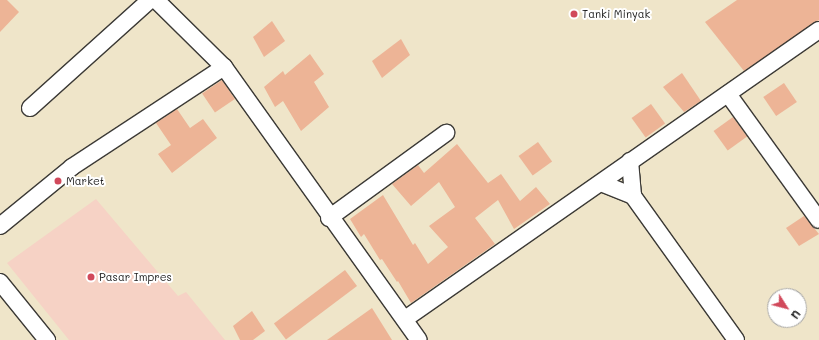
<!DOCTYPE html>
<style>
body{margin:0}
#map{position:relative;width:819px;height:340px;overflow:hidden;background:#efe5c9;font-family:Mali,sans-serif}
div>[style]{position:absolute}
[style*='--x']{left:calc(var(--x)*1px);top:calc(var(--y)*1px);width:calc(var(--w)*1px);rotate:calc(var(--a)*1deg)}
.built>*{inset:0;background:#f6d2c5}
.building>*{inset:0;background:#edb496;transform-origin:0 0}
.roads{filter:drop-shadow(1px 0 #3c3a36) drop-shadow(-1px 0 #3c3a36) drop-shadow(0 1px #3c3a36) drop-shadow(0 -1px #3c3a36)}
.minor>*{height:16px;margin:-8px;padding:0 8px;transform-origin:8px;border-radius:8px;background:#fff}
.dots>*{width:11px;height:11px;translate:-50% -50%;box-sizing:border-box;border:2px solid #fff;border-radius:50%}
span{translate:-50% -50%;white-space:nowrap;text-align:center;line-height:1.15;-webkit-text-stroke:4px #fff;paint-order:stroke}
.poi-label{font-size:11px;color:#1c1c1c}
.left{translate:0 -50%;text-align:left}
.north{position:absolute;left:767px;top:288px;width:40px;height:40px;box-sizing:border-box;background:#fff;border:1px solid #a4a4a4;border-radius:50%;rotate:126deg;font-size:11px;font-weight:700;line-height:16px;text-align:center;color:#1c1c1c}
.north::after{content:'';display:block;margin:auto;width:14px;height:18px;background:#d1495b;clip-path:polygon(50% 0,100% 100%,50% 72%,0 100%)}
</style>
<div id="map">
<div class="built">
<div style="clip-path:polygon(96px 199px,178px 296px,186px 292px,225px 340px,69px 340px,7px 263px)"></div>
</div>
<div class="building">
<div style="clip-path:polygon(0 0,7px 0,19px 12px,0 32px)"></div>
<div style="clip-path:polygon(737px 0,819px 0,819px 20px,744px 71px,705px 22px)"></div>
<div style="clip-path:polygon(272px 21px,285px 41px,264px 57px,253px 37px)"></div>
<div style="clip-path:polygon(401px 39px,410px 55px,382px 78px,372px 61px)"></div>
<div style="clip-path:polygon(310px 54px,324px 74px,314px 82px,329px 107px,301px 131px,283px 101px,275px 107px,264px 87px,283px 71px,285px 75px)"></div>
<div style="clip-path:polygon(682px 73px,701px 101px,684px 112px,663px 87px)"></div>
<div style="left:222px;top:80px;width:23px;height:24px;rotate:56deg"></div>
<div style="left:784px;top:83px;width:23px;height:25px;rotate:56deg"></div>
<div style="left:651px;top:104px;width:24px;height:24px;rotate:54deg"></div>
<div style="clip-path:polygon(177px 109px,190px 128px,203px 119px,217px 138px,172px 173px,158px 154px,171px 145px,156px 123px)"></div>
<div style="left:733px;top:117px;width:24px;height:24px;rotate:54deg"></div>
<div style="left:538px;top:142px;width:24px;height:24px;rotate:54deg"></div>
<div style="clip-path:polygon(457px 144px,488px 183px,501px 174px,520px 201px,536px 187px,550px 204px,514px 229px,498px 200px,475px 218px,495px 244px,411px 303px,398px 281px,397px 282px,382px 259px,380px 260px,364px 234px,361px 237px,350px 219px,383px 195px,413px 245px,415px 243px,428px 264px,448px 247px,429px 226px,455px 207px,439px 182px,411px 206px,392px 184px,418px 165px,424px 173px)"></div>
<div style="clip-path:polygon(804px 216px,819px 234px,799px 246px,786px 228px)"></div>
<div style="left:345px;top:270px;width:20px;height:89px;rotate:53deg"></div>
<div style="clip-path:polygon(372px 308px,392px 340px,327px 340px)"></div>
<div style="clip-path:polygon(252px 311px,265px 331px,253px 340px,240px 340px,233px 326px)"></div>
</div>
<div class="roads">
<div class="minor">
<div style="--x:156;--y:0;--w:95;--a:44.6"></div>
<div style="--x:224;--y:67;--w:335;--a:54.5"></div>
<div style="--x:728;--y:94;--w:155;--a:54.2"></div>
<div style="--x:30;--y:108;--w:161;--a:-42"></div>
<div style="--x:630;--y:161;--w:35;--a:85"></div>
<div style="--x:633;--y:196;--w:177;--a:54.4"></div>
<div style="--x:601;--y:183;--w:35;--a:22"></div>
<div style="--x:329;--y:218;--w:145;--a:-36"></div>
<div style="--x:0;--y:226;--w:93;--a:-39.3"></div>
<div style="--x:72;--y:167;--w:182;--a:-33.3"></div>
<div style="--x:0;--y:282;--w:75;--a:51"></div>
<div style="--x:405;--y:319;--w:505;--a:-34.92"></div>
</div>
</div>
<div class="dots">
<div style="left:574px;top:14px;background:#d1495b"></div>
<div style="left:58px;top:181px;background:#d1495b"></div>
<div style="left:91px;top:277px;background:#d1495b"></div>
</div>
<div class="poi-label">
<span class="left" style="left:582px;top:14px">Tanki Minyak</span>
<span class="left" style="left:66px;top:181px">Market</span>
<span class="left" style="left:99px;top:277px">Pasar Impres</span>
</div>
<div class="north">U</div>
</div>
